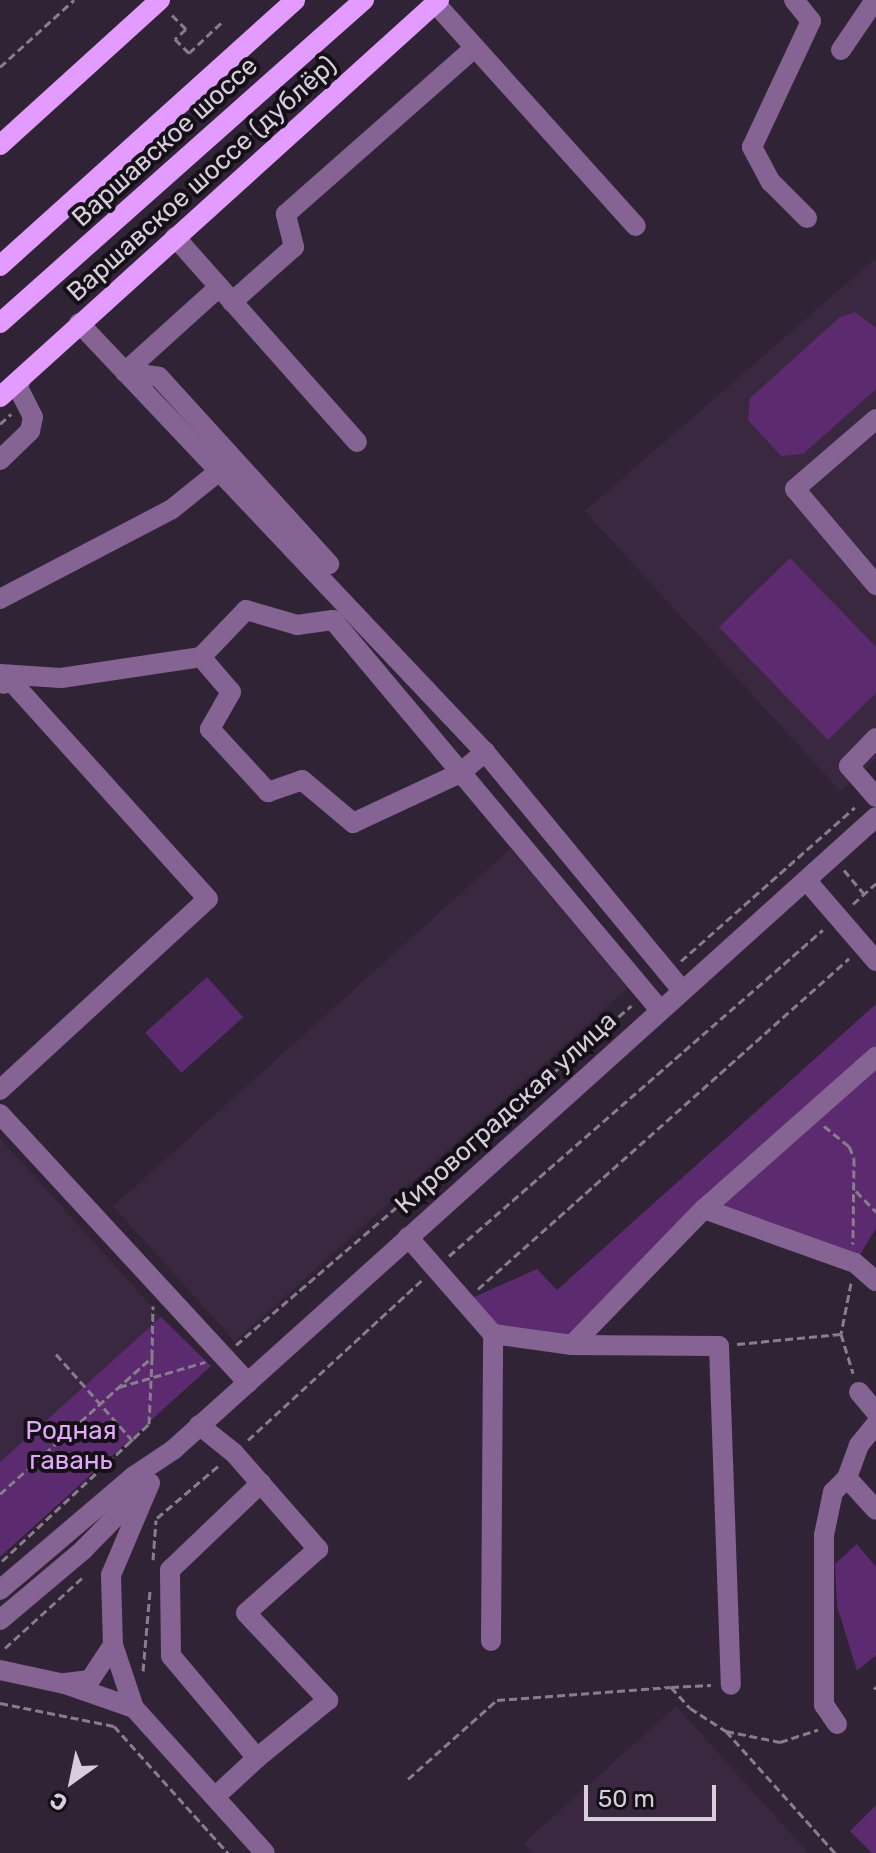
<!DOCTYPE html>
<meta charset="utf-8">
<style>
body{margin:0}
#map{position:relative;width:876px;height:1853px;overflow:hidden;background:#312336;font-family:Rubik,sans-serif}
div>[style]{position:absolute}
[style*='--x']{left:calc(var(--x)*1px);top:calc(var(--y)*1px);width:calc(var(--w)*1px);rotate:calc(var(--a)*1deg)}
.built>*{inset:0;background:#3a2841;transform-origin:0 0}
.green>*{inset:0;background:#5c2a6e;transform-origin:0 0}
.path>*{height:3px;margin-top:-1.5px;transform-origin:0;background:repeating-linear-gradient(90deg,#887d8d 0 8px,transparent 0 12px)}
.minor>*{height:20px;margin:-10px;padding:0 10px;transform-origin:10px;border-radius:10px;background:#856393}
.major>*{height:20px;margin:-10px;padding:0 10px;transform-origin:10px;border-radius:10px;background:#e39bff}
span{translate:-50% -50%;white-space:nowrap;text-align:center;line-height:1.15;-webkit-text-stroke:8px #150f18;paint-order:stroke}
.street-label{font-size:26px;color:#d7cedb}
.park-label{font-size:26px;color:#e1aaf8}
.north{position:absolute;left:32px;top:1741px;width:80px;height:80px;-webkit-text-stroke:6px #150f18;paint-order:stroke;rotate:213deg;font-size:22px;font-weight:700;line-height:32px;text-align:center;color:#d7cedb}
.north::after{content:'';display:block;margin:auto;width:28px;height:36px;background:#d7cedb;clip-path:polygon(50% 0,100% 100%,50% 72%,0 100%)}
.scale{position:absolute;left:584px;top:1785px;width:132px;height:36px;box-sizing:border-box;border:4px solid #d7cedb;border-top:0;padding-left:10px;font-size:24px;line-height:28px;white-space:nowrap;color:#d7cedb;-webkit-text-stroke:6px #150f18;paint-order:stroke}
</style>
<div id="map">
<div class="built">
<div style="clip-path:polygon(876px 258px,876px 759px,840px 791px,585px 511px)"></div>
<div style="left:510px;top:849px;width:182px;height:534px;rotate:48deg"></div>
<div style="clip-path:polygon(0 1138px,161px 1317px,0 1462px)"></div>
<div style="clip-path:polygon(676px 1706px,808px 1853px,533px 1853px,524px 1843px)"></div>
</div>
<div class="green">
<div style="clip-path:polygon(855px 312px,876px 328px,876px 389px,803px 454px,781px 456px,748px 420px,750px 398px,840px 317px)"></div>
<div style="clip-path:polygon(790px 558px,876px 647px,876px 693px,828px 740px,719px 627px)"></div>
<div style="left:207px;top:977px;width:54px;height:83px;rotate:48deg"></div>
<div style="clip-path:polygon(876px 1004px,876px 1228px,855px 1263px,704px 1209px,572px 1345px,493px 1334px,463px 1302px,537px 1269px,557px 1290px)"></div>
<div style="clip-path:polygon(161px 1317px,211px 1366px,0 1557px,0 1462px)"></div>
<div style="clip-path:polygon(857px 1544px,876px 1567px,876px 1655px,857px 1671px,837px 1606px,835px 1564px)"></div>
<div style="clip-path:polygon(876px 1805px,876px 1853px,872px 1853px,850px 1831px)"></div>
</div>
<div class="path">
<div style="--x:172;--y:15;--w:20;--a:45"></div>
<div style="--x:186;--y:29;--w:15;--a:138"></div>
<div style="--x:175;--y:39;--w:20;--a:45"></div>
<div style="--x:189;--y:53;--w:44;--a:-43.2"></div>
<div style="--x:0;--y:67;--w:100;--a:-42.2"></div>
<div style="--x:249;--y:135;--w:52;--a:-41.9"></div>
<div style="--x:0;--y:424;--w:15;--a:-42"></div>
<div style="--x:844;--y:870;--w:31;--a:50"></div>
<div style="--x:853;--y:904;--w:31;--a:-42"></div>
<div style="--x:681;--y:961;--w:232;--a:-41.5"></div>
<div style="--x:824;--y:1126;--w:32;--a:39"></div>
<div style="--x:849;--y:1146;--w:13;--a:67"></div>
<div style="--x:854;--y:1158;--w:86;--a:90.7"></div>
<div style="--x:856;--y:1191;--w:29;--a:46"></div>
<div style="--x:449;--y:1256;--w:496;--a:-41.1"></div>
<div style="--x:851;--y:1283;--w:52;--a:101.1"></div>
<div style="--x:841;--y:1334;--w:41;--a:72.9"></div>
<div style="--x:478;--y:1289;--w:497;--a:-41.7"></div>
<div style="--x:737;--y:1344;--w:104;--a:-5.5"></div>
<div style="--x:236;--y:1345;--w:521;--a:-40.64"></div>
<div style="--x:56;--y:1354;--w:116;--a:48.5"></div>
<div style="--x:119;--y:1387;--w:90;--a:-16.2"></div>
<div style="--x:248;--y:1440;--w:236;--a:-42.6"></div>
<div style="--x:28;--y:1469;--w:77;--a:-3"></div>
<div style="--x:0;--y:1494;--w:205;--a:-42"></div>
<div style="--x:152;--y:1357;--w:51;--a:-88.9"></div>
<div style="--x:157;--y:1518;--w:80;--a:-40.4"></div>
<div style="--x:153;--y:1560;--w:40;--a:-85.7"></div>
<div style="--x:2;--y:1561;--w:201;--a:-43"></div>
<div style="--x:149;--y:1424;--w:67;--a:-87.4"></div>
<div style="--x:5;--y:1648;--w:104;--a:-42.3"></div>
<div style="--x:143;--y:1671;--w:80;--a:-85"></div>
<div style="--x:671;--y:1687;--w:40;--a:-2.9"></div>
<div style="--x:874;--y:1689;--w:3;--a:-45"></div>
<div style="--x:0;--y:1703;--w:116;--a:11.4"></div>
<div style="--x:114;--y:1726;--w:171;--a:48.1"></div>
<div style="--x:726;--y:1731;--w:164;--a:48.2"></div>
<div style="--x:408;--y:1779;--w:119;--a:-41.6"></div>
<div style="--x:497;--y:1700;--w:174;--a:-4.3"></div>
<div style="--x:671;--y:1687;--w:28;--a:48"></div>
<div style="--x:690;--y:1708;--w:43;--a:32.6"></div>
<div style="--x:726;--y:1731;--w:55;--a:11.5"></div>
<div style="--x:780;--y:1742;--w:40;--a:-18"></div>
</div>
<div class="minor">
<div style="--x:794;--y:0;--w:27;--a:51"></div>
<div style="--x:811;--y:21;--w:139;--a:115.1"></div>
<div style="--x:752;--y:147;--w:40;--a:62"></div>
<div style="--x:771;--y:182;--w:51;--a:45"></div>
<div style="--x:435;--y:3;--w:300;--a:48"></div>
<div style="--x:841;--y:50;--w:60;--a:-55.8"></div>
<div style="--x:175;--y:237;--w:274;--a:48.4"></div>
<div style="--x:232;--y:302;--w:83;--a:-41.6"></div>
<div style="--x:294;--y:247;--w:34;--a:-104"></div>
<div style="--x:286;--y:214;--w:251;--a:-41.4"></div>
<div style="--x:79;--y:323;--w:591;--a:46.58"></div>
<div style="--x:485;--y:752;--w:309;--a:50.4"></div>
<div style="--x:125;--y:372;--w:34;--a:8"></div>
<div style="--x:159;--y:377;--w:253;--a:47.7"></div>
<div style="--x:125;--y:372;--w:127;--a:-42.1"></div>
<div style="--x:876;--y:419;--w:107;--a:139.2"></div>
<div style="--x:795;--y:489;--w:126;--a:49.8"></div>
<div style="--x:0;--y:460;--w:42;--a:-44"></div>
<div style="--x:30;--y:431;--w:14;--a:-78"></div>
<div style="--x:33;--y:417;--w:33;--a:-117"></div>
<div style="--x:18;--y:388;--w:10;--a:-73"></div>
<div style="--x:0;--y:599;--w:194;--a:-27.6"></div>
<div style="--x:172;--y:509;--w:59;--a:-38.8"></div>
<div style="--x:201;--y:657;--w:46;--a:49.4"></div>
<div style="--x:231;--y:692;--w:43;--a:119.6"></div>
<div style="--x:210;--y:729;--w:86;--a:47.4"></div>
<div style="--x:268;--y:792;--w:36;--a:-19"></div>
<div style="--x:302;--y:780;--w:67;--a:40.1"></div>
<div style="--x:353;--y:823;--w:118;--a:-25"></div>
<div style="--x:460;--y:773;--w:33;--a:-40"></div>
<div style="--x:0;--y:674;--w:61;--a:3.8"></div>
<div style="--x:61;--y:678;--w:142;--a:-8.5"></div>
<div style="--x:201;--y:657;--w:65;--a:-46.2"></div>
<div style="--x:246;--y:610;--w:53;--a:16.4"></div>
<div style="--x:297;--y:625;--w:36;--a:-8"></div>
<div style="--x:333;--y:620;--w:509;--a:50.02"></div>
<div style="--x:876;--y:738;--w:39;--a:134"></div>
<div style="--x:849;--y:766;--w:41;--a:48.9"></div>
<div style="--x:807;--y:881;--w:106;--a:49.2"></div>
<div style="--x:0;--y:1090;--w:282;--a:-42.6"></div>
<div style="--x:208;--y:899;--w:298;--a:-132.1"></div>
<div style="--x:8;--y:678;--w:7;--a:124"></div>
<div style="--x:0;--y:1114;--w:366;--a:47.3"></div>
<div style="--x:704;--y:1209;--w:160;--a:19.7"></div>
<div style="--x:855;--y:1263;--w:28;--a:41"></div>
<div style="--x:408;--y:1237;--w:129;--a:48.8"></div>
<div style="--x:493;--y:1334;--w:80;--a:7.9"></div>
<div style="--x:572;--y:1345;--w:190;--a:-45.9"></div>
<div style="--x:704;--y:1209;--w:230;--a:-41.5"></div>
<div style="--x:572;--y:1345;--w:147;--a:0.4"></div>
<div style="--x:719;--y:1346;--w:339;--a:88"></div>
<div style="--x:859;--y:1392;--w:26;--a:50"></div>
<div style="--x:876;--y:1424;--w:27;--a:129"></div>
<div style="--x:859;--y:1445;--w:35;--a:110"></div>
<div style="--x:847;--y:1478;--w:43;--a:47.8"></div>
<div style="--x:199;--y:1425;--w:45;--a:38.7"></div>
<div style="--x:234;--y:1453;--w:128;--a:48.8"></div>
<div style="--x:318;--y:1549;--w:96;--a:138.4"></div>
<div style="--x:246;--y:1613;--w:120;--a:46.7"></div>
<div style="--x:328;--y:1700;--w:92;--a:140.8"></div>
<div style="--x:150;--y:1483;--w:100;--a:113"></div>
<div style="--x:111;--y:1575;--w:70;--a:88.4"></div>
<div style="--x:113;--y:1645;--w:66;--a:71.6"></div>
<div style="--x:134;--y:1708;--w:195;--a:47.9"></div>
<div style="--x:0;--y:1590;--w:176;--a:-40.4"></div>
<div style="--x:134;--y:1476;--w:47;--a:-33.7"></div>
<div style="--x:173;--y:1450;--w:946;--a:-42"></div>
<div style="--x:0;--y:1620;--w:109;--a:-40.1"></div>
<div style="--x:83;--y:1550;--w:83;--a:-45.5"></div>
<div style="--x:491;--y:1641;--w:307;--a:-89.6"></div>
<div style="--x:0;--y:1670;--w:66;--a:12.2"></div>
<div style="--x:65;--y:1684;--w:73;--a:19.2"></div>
<div style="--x:65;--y:1683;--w:25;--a:-7"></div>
<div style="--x:90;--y:1680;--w:42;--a:-56.7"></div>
<div style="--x:837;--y:1724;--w:23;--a:-124"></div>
<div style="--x:824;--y:1705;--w:170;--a:-90"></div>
<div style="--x:824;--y:1535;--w:44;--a:-78.2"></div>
<div style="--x:833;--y:1492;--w:20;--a:-45"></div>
<div style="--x:216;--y:1796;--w:56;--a:-42.8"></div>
<div style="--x:257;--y:1758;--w:133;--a:-130.1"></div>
<div style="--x:171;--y:1656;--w:86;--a:-90.7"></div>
<div style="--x:170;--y:1570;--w:126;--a:-43.7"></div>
</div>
<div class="major">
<div style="--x:0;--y:145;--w:216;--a:-42.2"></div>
<div style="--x:0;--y:266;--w:397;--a:-42"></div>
<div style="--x:0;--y:323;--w:487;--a:-41.6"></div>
<div style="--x:0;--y:397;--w:592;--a:-42.12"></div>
</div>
<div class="street-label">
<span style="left:165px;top:142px;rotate:-42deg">Варшавское шоссе</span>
<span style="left:202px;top:179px;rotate:-42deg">Варшавское шоссе (дублёр)</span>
<span style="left:506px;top:1113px;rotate:-42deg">Кировоградская улица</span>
</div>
<div class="park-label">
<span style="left:71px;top:1446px">Родная<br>гавань</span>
</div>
<div class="north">С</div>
<div class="scale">50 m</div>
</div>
